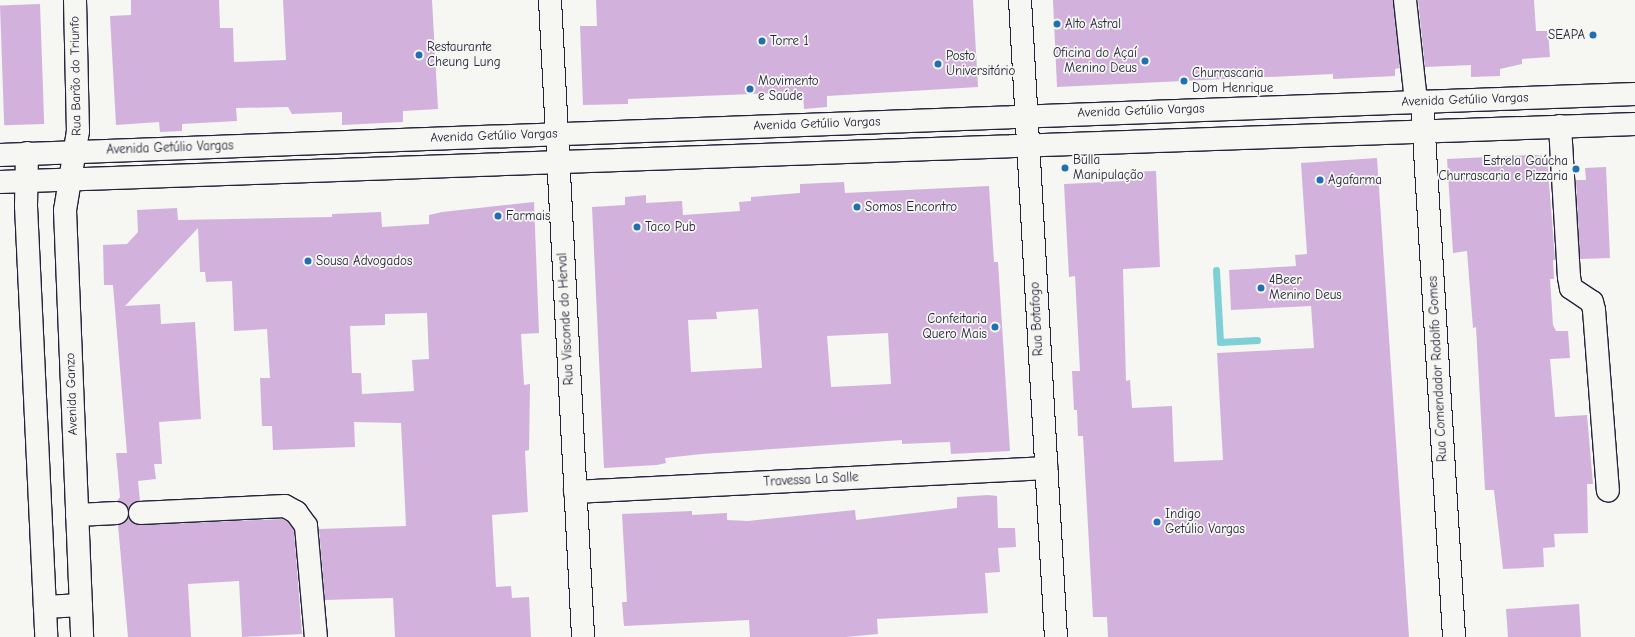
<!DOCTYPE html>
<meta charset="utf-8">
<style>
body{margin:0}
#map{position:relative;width:1635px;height:637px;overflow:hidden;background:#f6f6f2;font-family:"Comic Neue",sans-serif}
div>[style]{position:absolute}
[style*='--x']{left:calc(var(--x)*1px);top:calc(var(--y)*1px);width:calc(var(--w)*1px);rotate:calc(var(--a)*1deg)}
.stream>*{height:7px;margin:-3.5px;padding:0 3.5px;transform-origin:3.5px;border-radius:3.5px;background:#7fd0d6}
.building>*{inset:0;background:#d2b2dd;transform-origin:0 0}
.roads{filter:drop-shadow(1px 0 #22223b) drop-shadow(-1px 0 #22223b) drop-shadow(0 1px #22223b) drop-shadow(0 -1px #22223b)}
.minor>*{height:22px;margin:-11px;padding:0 11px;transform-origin:11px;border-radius:11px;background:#f6f6f2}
.major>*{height:22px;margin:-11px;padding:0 11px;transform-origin:11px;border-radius:11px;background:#f6f6f2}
.dots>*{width:11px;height:11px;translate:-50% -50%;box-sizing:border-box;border:2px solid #f6f6f2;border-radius:50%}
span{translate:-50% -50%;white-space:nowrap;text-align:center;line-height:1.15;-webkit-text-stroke:3.5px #f6f6f2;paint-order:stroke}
.poi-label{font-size:13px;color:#22223b}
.left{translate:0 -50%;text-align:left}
.right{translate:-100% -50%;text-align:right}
.street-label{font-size:13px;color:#22223b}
</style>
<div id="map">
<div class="stream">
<div style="--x:1216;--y:270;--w:72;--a:86.8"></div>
<div style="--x:1220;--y:342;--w:37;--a:-3"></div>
</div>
<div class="building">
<div style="clip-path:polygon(131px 0,219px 0,220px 28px,233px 28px,234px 62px,286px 60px,283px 0,432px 0,438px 109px,403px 111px,403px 122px,342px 125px,342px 112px,292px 114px,288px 107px,236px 108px,237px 121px,182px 124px,182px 131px,160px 132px,159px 122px,116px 125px,110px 16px,131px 15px)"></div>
<div style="clip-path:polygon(596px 0,973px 0,978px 87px,827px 96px,827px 107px,804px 109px,803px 92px,628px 99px,628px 104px,583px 105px,580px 26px,597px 26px)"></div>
<div style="clip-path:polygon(1053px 0,1393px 0,1400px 68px,1395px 69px,1395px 76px,1333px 79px,1333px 74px,1057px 87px)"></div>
<div style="clip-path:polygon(1418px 0,1534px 0,1536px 31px,1548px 31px,1550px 57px,1522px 59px,1522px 64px,1500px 69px,1500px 76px,1471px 77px,1471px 65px,1425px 67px)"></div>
<div style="left:40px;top:4px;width:120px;height:40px;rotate:88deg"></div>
<div style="clip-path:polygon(1532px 155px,1547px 156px,1555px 260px,1553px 260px,1554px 279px,1550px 279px,1553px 325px,1556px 331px,1568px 331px,1570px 358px,1550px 359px,1555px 417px,1587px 415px,1593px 484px,1587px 484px,1588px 533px,1554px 534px,1555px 547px,1543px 548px,1544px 567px,1503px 569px,1494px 490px,1485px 490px,1476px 327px,1473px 328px,1467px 251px,1453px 253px,1447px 159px)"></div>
<div style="clip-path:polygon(1377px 158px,1409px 637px,1108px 637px,1107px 617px,1093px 617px,1083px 436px,1078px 436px,1077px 410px,1074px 410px,1072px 371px,1080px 371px,1075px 276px,1069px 277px,1064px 184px,1126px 181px,1125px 172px,1156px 171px,1160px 267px,1123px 269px,1126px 381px,1130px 380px,1132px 408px,1172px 406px,1174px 462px,1223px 460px,1217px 353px,1314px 348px,1311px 306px,1231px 310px,1229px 270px,1296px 266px,1295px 255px,1307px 254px,1301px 163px)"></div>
<div style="clip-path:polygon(1606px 167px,1610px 258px,1580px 259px,1576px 180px,1586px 180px,1585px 168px)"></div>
<div style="clip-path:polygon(evenodd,844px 182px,845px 193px,989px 186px,994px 262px,998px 262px,1010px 451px,951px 454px,950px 442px,902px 444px,902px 440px,702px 454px,665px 458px,666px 463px,657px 465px,604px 468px,592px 207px,625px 205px,625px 197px,646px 195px,646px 203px,682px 201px,683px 215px,740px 211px,739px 202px,751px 201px,751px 197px,800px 193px,800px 184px,844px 182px,758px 309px,762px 368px,691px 372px,688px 320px,717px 319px,716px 312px,758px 309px,844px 182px,888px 333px,891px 384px,831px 387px,827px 336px,888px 333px)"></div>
<div style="clip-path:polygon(evenodd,534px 202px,539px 333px,521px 334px,524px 385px,530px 384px,529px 450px,525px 451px,528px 512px,492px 515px,496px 587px,511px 586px,512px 598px,529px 597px,531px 637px,395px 637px,393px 598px,325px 600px,319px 529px,406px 526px,401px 423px,354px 422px,355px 447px,273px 450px,272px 426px,262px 426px,260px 378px,270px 378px,267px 329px,234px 331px,232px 281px,206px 282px,205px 272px,200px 272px,198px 228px,125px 306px,160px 304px,161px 324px,195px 322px,201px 419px,159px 422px,162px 464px,154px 464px,156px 479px,138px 481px,140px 501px,128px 509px,117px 501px,120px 497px,116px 453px,127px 453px,113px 285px,104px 285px,103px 245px,127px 244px,138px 232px,137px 210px,177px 208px,178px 220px,332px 217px,332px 214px,381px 212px,382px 227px,429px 224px,429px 215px,442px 212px,534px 202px,427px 313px,429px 359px,412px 360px,414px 391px,362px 394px,361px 373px,352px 373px,350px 326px,385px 325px,385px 314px,427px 313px)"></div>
<div style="clip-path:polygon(988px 495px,997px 496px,998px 528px,1015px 528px,1016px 547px,998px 548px,1000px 572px,985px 573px,988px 613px,877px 619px,878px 634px,846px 637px,750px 637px,749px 620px,624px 626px,622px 602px,627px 602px,622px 514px,692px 511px,692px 515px,727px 513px,727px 520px,748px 521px,855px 510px,856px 520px,957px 508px,957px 497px)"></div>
<div style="clip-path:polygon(129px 517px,141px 525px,282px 519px,288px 522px,294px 530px,302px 634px,242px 637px,239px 581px,188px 584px,191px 637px,128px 637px,118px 525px)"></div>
<div style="clip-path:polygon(1579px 604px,1581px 637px,1508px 637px,1506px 609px)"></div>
</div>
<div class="roads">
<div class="minor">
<div style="--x:75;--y:0;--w:131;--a:88.7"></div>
<div style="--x:78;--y:131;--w:80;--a:99.3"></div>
<div style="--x:65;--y:210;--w:427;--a:87.7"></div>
<div style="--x:550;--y:0;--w:638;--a:87.03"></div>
<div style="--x:1020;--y:0;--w:638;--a:86.77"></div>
<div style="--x:1405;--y:0;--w:102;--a:83.8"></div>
<div style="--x:1422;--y:101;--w:537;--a:86.58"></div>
<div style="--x:1560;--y:126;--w:151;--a:86.6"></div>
<div style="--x:1569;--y:277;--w:11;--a:80"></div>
<div style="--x:1571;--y:288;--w:25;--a:34"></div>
<div style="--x:1592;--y:302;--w:8;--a:76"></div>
<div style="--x:1594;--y:310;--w:181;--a:85.6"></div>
<div style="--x:27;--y:153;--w:53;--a:91.1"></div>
<div style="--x:26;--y:206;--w:431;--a:87.3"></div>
<div style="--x:575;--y:492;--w:472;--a:-2.9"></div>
<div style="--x:140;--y:513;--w:145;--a:-2.8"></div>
<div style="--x:285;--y:506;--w:13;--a:29"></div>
<div style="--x:296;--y:512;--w:17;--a:54"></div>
<div style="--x:306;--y:526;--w:111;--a:84.9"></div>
<div style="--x:77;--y:515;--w:40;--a:-2.9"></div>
<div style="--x:45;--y:607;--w:36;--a:-3"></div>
</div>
<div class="major">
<div style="--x:0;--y:155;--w:1636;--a:-2.14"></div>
<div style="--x:0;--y:182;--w:1636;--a:-2.03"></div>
</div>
</div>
<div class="dots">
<div style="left:1057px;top:24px;background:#1f6fb2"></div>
<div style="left:1593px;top:35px;background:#1f6fb2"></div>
<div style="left:762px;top:41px;background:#1f6fb2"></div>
<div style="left:419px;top:55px;background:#1f6fb2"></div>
<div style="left:1145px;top:61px;background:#1f6fb2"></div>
<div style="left:938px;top:64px;background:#1f6fb2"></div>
<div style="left:1184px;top:81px;background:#1f6fb2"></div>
<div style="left:750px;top:89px;background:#1f6fb2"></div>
<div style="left:1065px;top:168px;background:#1f6fb2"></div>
<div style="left:1576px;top:169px;background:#1f6fb2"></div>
<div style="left:1320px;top:180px;background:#1f6fb2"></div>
<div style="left:857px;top:207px;background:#1f6fb2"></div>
<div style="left:498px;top:216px;background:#1f6fb2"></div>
<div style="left:637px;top:227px;background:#1f6fb2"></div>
<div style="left:308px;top:261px;background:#1f6fb2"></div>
<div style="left:1261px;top:288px;background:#1f6fb2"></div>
<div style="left:995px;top:327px;background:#1f6fb2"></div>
<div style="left:1157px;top:522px;background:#1f6fb2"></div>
</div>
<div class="poi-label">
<span class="left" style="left:1065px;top:24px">Alto Astral</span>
<span class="right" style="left:1585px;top:35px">SEAPA</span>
<span class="left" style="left:770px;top:41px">Torre 1</span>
<span class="left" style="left:427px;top:55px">Restaurante<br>Cheung Lung</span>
<span class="right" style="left:1137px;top:61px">Oficina do Açaí<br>Menino Deus</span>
<span class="left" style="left:946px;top:64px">Posto<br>Universitário</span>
<span class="left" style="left:1192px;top:81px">Churrascaria<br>Dom Henrique</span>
<span class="left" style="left:758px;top:89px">Movimento<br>e Saúde</span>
<span class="left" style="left:1073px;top:168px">Bulla<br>Manipulação</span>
<span class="right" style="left:1568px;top:169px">Estrela Gaúcha<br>Churrascaria e Pizzaria</span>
<span class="left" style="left:1328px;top:180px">Agafarma</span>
<span class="left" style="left:865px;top:207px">Somos Encontro</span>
<span class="left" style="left:506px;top:216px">Farmais</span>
<span class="left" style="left:645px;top:227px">Taco Pub</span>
<span class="left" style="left:316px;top:261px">Sousa Advogados</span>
<span class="left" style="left:1269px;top:288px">4Beer<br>Menino Deus</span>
<span class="right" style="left:987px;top:327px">Confeitaria<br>Quero Mais</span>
<span class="left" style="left:1165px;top:522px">Indigo<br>Getúlio Vargas</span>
</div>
<div class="street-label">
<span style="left:76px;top:76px;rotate:-91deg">Rua Barão do Triunfo</span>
<span style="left:1465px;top:100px;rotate:-2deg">Avenida Getúlio Vargas</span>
<span style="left:1141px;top:111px;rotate:-2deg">Avenida Getúlio Vargas</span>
<span style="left:817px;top:124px;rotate:-2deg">Avenida Getúlio Vargas</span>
<span style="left:494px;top:136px;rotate:-2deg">Avenida Getúlio Vargas</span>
<span style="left:170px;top:148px;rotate:-2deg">Avenida Getúlio Vargas</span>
<span style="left:566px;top:319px;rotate:-93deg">Rua Visconde do Herval</span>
<span style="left:1037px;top:319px;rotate:-93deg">Rua Botafogo</span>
<span style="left:1438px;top:369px;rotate:-93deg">Rua Comendador Rodolfo Gomes</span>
<span style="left:72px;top:394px;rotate:-92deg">Avenida Ganzo</span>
<span style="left:811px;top:480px;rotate:-3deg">Travessa La Salle</span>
</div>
</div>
